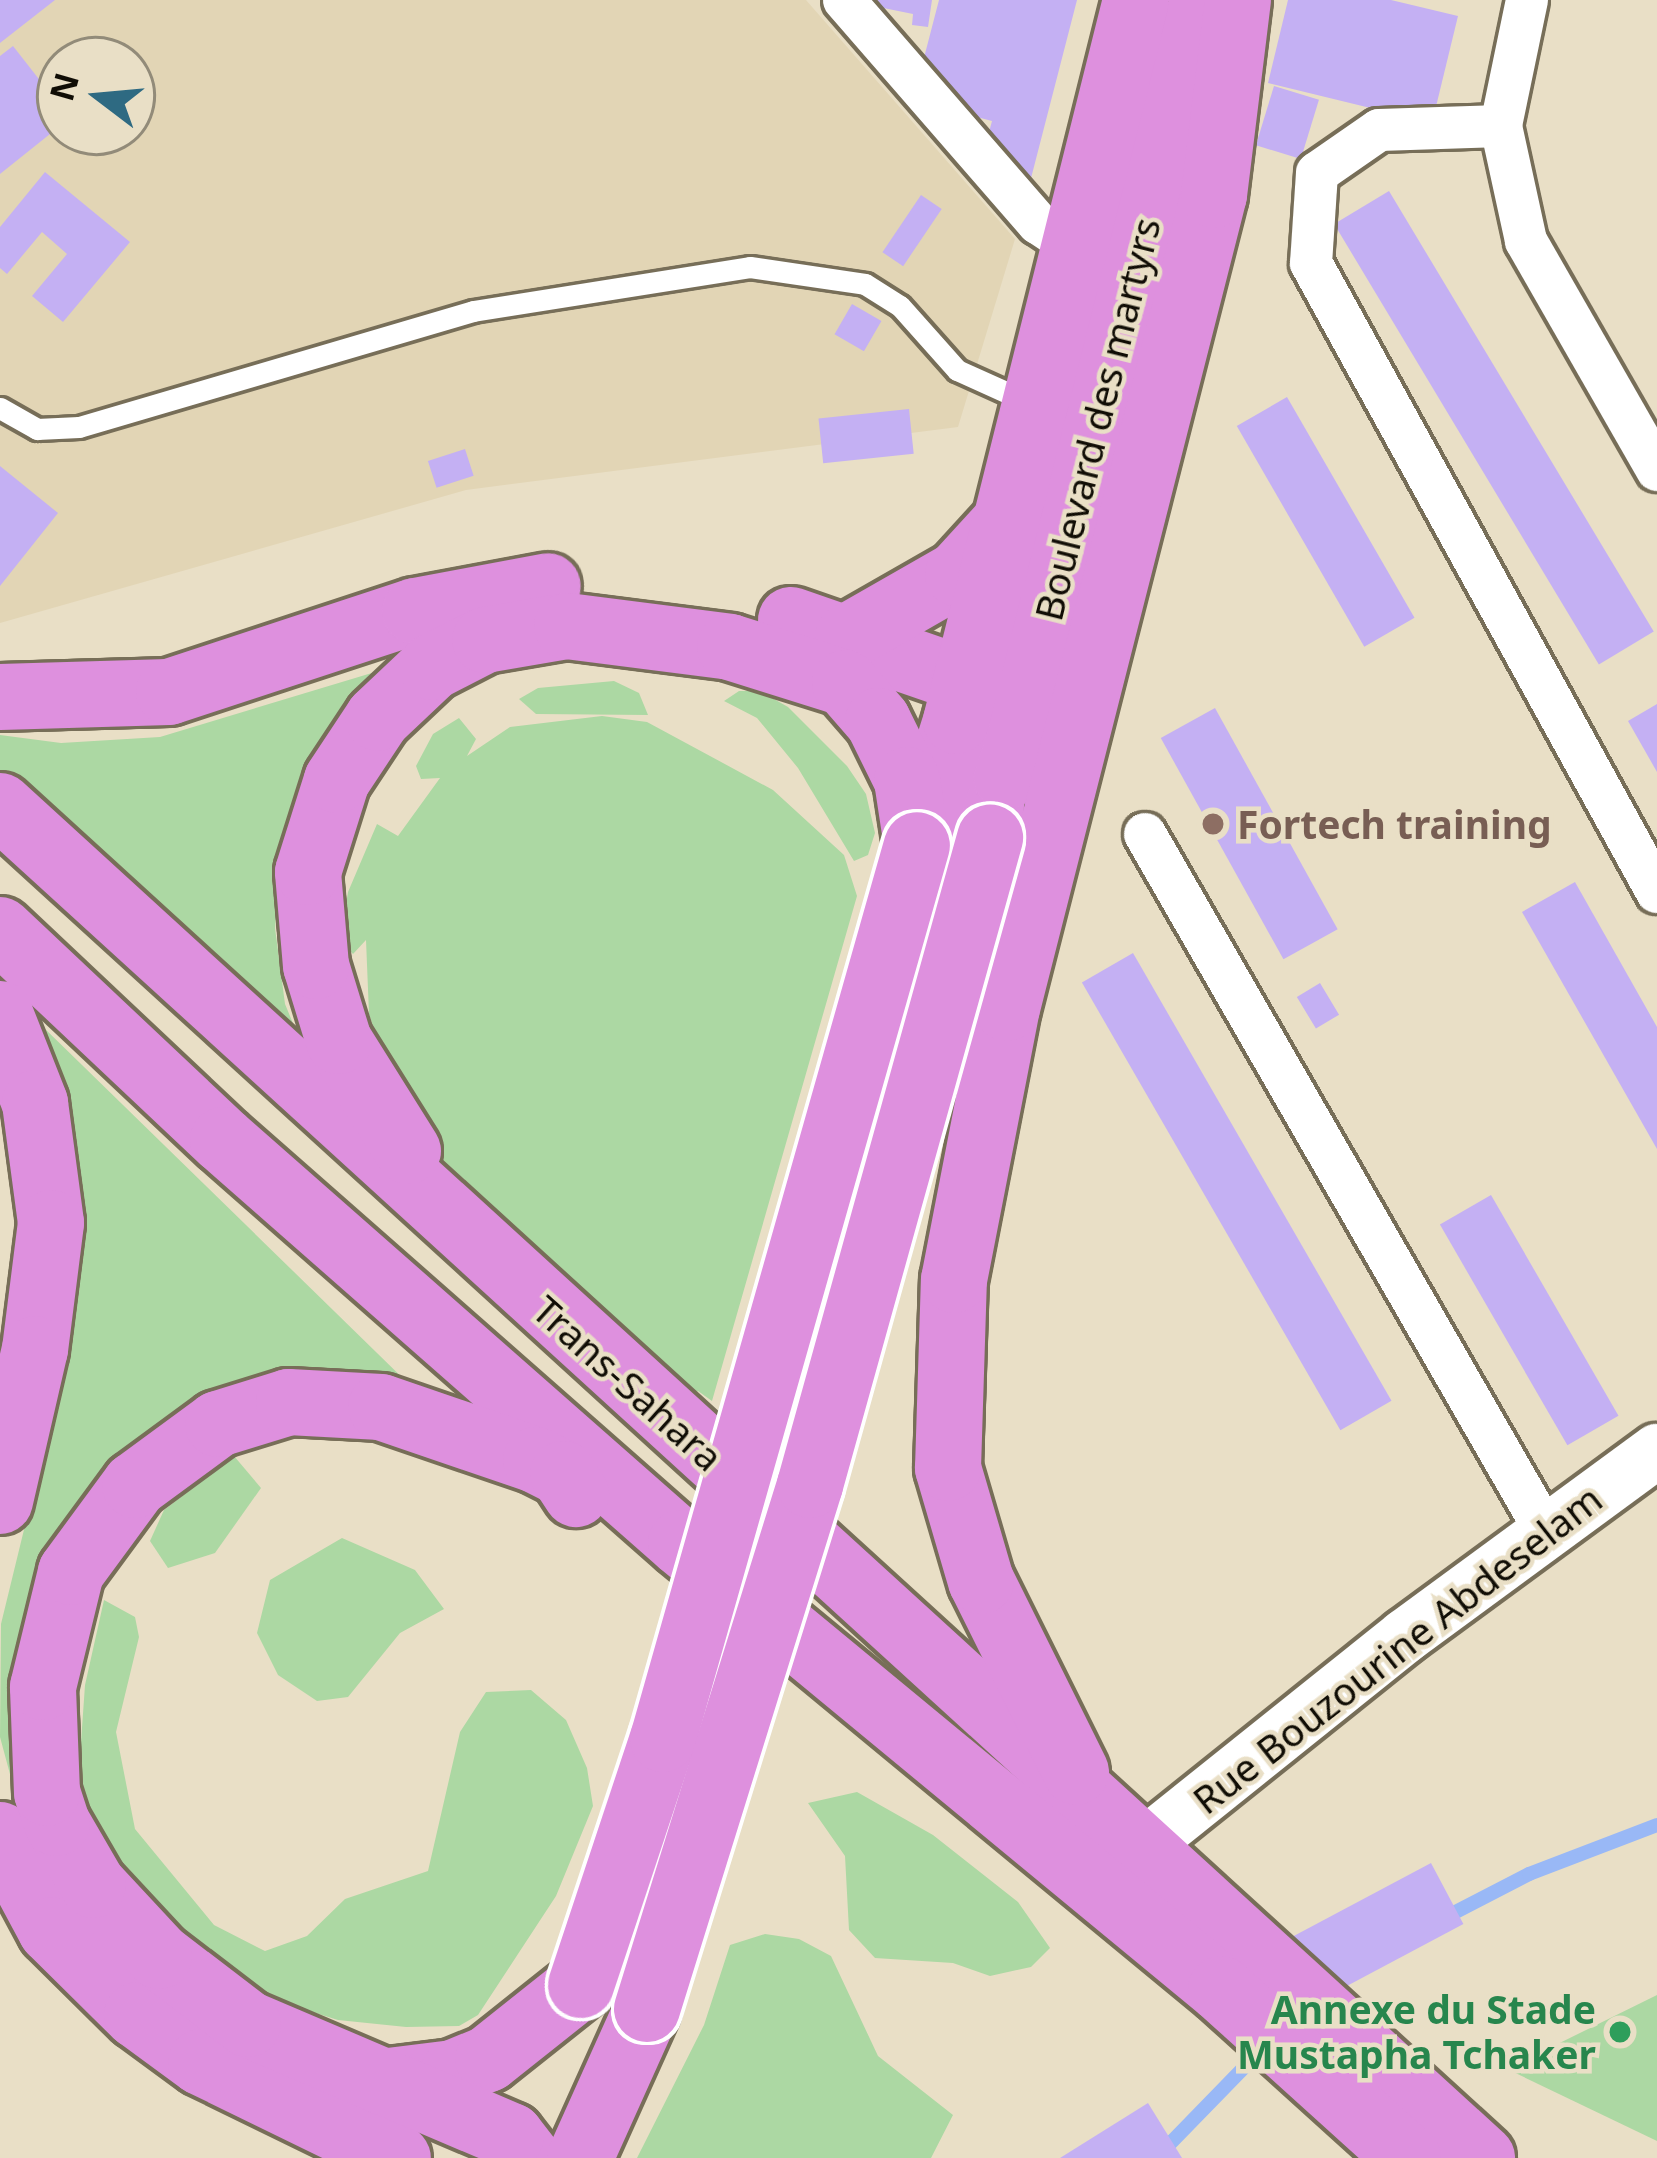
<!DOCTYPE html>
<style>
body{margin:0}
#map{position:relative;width:1657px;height:2158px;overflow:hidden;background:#e9dfc6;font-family:"Noto Sans",sans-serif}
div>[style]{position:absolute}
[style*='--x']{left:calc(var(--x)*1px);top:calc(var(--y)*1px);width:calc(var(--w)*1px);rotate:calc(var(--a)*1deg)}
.built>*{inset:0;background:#e2d5b5}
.green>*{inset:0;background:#acd8a3}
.stream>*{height:14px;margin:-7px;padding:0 7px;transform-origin:7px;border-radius:7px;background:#99b8f6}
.building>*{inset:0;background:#c4b0f3;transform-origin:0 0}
.roads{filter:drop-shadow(3px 0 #776e58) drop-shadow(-3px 0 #776e58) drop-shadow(0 3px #776e58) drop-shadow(0 -3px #776e58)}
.service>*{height:21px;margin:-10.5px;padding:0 10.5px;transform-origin:10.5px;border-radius:10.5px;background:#fff}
.minor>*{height:42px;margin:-21px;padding:0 21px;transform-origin:21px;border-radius:21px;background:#fff}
.tertiary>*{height:54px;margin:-27px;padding:0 27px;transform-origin:27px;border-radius:27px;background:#fff}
.trunk>*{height:66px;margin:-33px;padding:0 33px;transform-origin:33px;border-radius:33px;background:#de90de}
.bridges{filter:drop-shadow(3px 0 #fff) drop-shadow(-3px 0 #fff) drop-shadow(0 3px #fff) drop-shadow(0 -3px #fff)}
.trunk-bridge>*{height:66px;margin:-33px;padding:0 33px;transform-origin:33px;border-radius:33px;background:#de90de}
.dots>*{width:33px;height:33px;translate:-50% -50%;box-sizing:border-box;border:6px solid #e9dfc6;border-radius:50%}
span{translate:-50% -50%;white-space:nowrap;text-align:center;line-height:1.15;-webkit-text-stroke:9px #e9dfc6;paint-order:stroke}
.street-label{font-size:39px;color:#100d05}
.education-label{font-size:39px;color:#785e54;font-weight:700}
.left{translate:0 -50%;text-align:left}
.leisure-label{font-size:39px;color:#27864d;font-weight:700}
.right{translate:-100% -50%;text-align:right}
.north{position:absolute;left:36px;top:36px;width:120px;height:120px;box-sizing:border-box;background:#e9dfc6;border:3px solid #928b79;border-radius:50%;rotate:286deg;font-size:33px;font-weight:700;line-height:48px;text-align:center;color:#100d05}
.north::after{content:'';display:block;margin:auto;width:42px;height:54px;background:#2e6a82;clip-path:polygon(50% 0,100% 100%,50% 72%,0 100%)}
</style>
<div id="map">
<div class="built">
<div style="clip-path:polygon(evenodd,0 0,806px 0,1015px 239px,958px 427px,466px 490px,0 623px,0 0,60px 60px,132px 60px,132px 132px,60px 132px,60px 60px)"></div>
</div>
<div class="green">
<div style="clip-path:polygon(458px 647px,302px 784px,285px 824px,275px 928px,285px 1004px,299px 1038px,0 782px,0 735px,61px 743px,160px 737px)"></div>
<div style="clip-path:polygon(614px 681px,639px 693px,648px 715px,536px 714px,519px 699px,538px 688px)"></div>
<div style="clip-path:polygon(739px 691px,760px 691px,788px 707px,847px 766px,866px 794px,875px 833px,868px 855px,854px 861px,798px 768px,757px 718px,724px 701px)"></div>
<div style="clip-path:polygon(602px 716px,647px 722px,773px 790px,844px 855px,857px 896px,712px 1401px,698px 1391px,683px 1406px,436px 1161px,444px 1152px,383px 1058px,369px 1014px,366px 940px,353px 954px,340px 940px,348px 892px,377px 824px,398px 836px,440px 778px,421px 779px,416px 766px,433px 734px,459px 718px,476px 739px,467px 756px,510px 727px)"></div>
<div style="clip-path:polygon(41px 1025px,418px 1393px,119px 1481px,32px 1856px,0 1737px,1px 1624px,59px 1386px,77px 1212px,76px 1159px)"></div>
<div style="clip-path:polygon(234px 1456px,261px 1488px,215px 1553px,168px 1568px,150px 1541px,164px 1510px)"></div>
<div style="clip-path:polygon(342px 1538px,415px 1570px,444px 1609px,400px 1633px,348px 1697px,317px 1701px,278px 1675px,257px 1633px,270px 1580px)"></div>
<div style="clip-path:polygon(104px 1600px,135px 1617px,139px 1637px,116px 1732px,135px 1829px,214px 1925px,265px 1951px,307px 1936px,345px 1899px,428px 1871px,460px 1732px,486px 1692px,531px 1690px,566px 1720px,587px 1768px,593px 1806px,556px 1896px,478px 2015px,459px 2026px,406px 2027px,338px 2020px,283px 2003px,214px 1960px,102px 1853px,78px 1785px,85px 1685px)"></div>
<div style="clip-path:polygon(857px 1792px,933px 1835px,1018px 1902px,1050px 1948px,1031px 1967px,990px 1976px,953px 1963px,875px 1958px,849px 1930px,845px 1856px,808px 1803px)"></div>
<div style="clip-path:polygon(765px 1934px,799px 1939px,831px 1956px,878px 2056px,953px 2115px,931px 2158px,637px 2158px,704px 2025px,730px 1945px)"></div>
<div style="clip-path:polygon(1657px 1995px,1657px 2141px,1507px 2069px)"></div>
</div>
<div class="stream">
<div style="--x:1442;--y:1919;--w:98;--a:-27.3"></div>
<div style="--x:1529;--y:1874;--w:137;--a:-20.9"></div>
<div style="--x:1156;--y:2158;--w:151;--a:-45.8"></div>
</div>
<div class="building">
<div style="clip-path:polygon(0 0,55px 0,0 43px)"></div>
<div style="clip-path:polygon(844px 0,932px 0,928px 27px,912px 25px,913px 14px)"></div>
<div style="clip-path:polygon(939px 0,1077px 0,1029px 186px,978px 173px,992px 121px,913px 100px)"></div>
<div style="clip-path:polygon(1288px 0,1391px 0,1458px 16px,1432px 123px,1268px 83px)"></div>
<div style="clip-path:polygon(13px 46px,60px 106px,60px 126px,0 174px,0 56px)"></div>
<div style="left:1274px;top:86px;width:47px;height:62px;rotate:17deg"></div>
<div style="clip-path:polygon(45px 172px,130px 242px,63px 322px,32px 296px,67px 254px,42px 232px,7px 274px,0 268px,0 227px)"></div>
<div style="left:1389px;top:191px;width:514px;height:64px;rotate:59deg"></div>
<div style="left:921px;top:195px;width:25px;height:69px;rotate:34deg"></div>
<div style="left:852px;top:304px;width:34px;height:35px;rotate:30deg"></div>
<div style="left:1287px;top:397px;width:255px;height:58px;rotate:60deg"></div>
<div style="left:909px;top:409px;width:45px;height:91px;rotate:84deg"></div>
<div style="left:465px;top:449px;width:28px;height:39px;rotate:72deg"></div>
<div style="clip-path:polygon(0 466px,58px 513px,0 586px)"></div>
<div style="clip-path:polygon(1657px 704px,1657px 772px,1628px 721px)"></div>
<div style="left:1215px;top:708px;width:253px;height:62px;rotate:61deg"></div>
<div style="clip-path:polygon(1575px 882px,1657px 1027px,1657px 1149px,1522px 912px)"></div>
<div style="left:1133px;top:953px;width:517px;height:59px;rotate:60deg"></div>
<div style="left:1320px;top:983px;width:37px;height:27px;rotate:59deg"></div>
<div style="left:1491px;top:1195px;width:255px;height:59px;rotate:60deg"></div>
<div style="left:1431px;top:1863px;width:69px;height:173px;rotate:62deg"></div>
<div style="clip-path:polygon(1148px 2103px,1182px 2158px,1060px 2158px)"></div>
</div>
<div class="roads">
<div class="service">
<div style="--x:0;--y:408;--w:43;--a:29.6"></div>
<div style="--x:37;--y:429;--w:42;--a:-2.7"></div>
<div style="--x:79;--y:427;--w:411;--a:-16.4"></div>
<div style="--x:473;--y:311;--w:280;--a:-9"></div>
<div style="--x:750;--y:267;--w:116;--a:8.4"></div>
<div style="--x:865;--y:284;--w:41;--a:32.2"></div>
<div style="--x:900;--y:306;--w:86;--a:48.3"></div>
<div style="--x:957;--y:370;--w:80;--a:24.3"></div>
</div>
<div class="minor">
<div style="--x:844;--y:0;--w:296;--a:49"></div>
<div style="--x:1038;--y:223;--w:43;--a:33.7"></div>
<div style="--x:1527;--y:0;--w:129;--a:101.7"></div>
<div style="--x:1501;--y:126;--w:118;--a:77.7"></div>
<div style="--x:1526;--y:241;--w:264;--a:60.2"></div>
<div style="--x:1501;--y:126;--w:122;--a:178.1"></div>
<div style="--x:1379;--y:130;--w:75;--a:145.3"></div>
<div style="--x:1317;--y:173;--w:90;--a:93.8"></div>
<div style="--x:1311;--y:263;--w:718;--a:61.19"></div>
<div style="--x:1145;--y:834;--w:805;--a:60.12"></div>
</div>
<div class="tertiary">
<div style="--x:1138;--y:1850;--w:342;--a:-38.7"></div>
<div style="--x:1405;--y:1636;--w:313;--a:-36.3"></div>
</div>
<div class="trunk">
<div style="--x:791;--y:620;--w:183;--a:19.1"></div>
<div style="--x:964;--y:680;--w:17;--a:45"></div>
<div style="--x:976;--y:692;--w:52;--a:70.9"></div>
<div style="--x:993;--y:741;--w:97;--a:91.8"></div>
<div style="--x:848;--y:637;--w:127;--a:-29.8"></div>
<div style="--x:958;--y:574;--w:62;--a:-47.6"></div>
<div style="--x:0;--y:697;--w:169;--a:-1.7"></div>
<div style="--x:169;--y:692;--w:259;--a:-18.2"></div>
<div style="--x:415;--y:611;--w:135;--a:-10.6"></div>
<div style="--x:1006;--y:777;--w:802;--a:-75.77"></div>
<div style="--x:0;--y:806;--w:2006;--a:42.37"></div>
<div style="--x:918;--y:841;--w:126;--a:-72.4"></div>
<div style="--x:956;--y:721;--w:743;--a:-75.98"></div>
<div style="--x:0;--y:930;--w:306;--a:43.3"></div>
<div style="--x:223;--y:1140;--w:610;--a:41.34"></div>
<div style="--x:681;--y:1543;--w:700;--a:39.55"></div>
<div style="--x:1221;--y:1989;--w:252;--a:42.1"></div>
<div style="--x:0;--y:1014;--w:96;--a:68.5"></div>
<div style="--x:35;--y:1103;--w:121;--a:82.4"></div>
<div style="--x:51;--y:1223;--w:127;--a:97.2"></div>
<div style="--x:35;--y:1349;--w:156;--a:103"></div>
<div style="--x:408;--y:1151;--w:130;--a:-122.1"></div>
<div style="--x:339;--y:1041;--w:78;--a:-107"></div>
<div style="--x:316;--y:966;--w:94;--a:-94.9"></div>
<div style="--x:308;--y:872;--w:96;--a:-72.5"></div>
<div style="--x:337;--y:780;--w:74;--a:-56.5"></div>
<div style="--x:378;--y:718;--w:74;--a:-43.4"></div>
<div style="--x:432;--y:667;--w:59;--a:-27"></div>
<div style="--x:485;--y:640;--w:83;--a:-9.7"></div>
<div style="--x:567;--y:626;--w:164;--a:7.3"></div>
<div style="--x:730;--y:647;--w:121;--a:17.4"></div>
<div style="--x:845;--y:683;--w:50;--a:49"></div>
<div style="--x:878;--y:721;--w:66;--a:63.8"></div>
<div style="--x:907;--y:780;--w:66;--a:81.3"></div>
<div style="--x:1076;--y:1772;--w:213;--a:-116.4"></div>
<div style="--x:981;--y:1581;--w:118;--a:-106.3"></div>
<div style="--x:948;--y:1468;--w:188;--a:-88.2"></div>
<div style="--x:954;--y:1280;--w:277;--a:-79"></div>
<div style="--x:1007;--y:1008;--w:839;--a:-75.72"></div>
<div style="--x:1214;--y:195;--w:196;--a:-83"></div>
<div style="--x:0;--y:1835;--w:108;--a:61.8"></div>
<div style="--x:51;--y:1930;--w:121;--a:44.7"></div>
<div style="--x:137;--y:2015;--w:79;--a:36.3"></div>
<div style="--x:201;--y:2062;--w:219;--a:26"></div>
<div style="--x:381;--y:2082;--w:73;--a:-7.1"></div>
<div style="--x:453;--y:2073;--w:38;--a:-22"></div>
<div style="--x:488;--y:2059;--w:119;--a:-38.5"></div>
<div style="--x:528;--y:2158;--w:28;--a:-128"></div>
<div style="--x:511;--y:2136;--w:286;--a:-156.9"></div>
<div style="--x:248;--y:2024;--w:112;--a:-142.6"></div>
<div style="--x:159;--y:1956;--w:97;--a:-132.9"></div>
<div style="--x:93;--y:1885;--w:72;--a:-120.1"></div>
<div style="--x:57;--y:1823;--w:32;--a:-108"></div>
<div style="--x:47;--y:1793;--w:106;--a:-92.2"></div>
<div style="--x:43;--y:1687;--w:118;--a:-76.3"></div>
<div style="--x:71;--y:1572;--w:108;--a:-53.7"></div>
<div style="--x:135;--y:1485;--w:103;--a:-36.3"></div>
<div style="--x:218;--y:1424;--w:74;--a:-17.2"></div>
<div style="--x:289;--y:1402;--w:92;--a:3.1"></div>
<div style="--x:381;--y:1407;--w:164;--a:18.9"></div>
<div style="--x:536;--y:1460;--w:30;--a:27"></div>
<div style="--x:563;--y:1474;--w:24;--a:57"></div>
<div style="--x:580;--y:2158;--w:163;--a:-65.8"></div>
</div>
</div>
<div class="bridges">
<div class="trunk-bridge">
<div style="--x:581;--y:1985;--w:259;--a:-71.6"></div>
<div style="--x:663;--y:1739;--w:929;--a:-74.14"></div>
<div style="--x:647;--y:2009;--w:549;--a:-72.72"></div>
<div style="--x:810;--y:1485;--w:672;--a:-74.45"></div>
</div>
</div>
<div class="dots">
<div style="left:1213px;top:824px;background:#8d6e63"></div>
<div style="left:1620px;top:2032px;background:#2e9e5b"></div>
</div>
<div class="street-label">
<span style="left:1097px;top:419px;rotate:-76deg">Boulevard des martyrs</span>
<span style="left:628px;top:1383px;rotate:42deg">Trans-Sahara</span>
<span style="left:1397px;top:1649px;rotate:-38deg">Rue Bouzourine Abdeselam</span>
</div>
<div class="education-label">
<span class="left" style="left:1237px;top:824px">Fortech training</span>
</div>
<div class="leisure-label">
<span class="right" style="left:1596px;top:2032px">Annexe du Stade<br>Mustapha Tchaker</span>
</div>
<div class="north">N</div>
</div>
